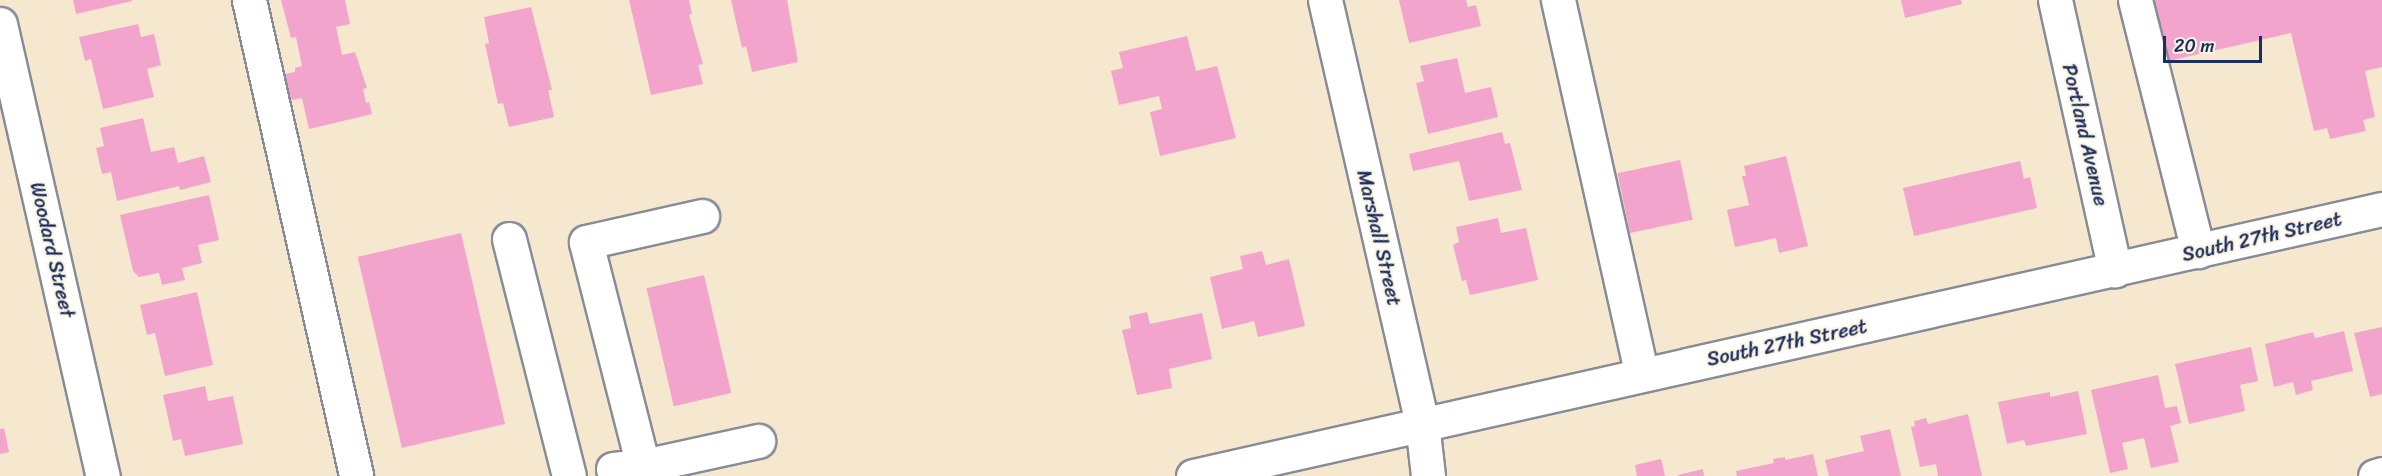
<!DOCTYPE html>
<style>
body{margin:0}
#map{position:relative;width:2382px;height:476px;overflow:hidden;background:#f6e8cf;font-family:Sriracha,sans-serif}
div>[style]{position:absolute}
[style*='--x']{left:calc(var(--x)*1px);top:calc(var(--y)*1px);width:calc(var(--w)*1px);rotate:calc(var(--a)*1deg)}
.building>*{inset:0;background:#f3a4cc;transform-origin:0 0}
.roads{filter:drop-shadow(2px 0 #888c96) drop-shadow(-2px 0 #888c96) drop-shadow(0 2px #888c96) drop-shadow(0 -2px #888c96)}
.minor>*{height:33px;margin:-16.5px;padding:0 16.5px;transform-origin:16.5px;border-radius:16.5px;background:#fff}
.major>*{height:33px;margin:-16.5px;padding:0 16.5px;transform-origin:16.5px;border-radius:16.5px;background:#fff}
span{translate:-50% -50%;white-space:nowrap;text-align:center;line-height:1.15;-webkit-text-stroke:4.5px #fcf5e5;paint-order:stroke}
.street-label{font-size:20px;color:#1b2f5e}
.scale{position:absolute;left:2163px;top:36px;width:99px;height:27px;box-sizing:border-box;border:3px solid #1b2f5e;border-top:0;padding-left:8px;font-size:18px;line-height:21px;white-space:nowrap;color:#1b2f5e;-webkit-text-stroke:4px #fcf5e5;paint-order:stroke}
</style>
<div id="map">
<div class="building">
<div style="clip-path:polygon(73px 0,132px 0,132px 1px,76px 14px)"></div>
<div style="clip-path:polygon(281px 0,345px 0,350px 24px,336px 27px,342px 55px,355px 52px,367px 88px,363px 89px,366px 103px,369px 102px,372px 114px,309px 129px,302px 98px,291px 100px,285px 74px,295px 72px,295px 68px,302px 66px,296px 37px,291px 38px)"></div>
<div style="clip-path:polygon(629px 0,689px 0,692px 14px,689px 15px,703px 64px,698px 65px,703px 84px,651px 95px)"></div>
<div style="clip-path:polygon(731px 0,787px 0,798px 62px,752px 72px,746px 46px,742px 48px)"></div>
<div style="clip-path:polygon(1399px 0,1466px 0,1468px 7px,1476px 5px,1481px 26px,1409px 43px)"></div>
<div style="clip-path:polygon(1901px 0,1961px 0,1962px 4px,1905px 18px)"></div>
<div style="clip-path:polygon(2154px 0,2382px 0,2382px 67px,2365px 71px,2375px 117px,2363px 120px,2366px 131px,2330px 139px,2327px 128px,2314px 131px,2291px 33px,2168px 61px)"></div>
<div style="clip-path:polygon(531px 7px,552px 90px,548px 90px,554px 117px,509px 127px,503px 103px,498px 104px,485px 44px,489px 43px,484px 17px)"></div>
<div style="clip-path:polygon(138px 24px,141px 37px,154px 34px,161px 65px,147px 69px,154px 97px,103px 109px,91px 59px,85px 61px,79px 37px)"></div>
<div style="clip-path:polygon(1187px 36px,1196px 71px,1217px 66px,1236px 138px,1160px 156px,1150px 112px,1162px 109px,1159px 96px,1119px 105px,1111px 71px,1123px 68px,1119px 52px)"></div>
<div style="clip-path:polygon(1457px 58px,1465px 93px,1491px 87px,1498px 117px,1428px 134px,1416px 83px,1424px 81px,1420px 66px)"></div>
<div style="clip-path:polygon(143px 118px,151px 152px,174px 147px,178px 163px,204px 156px,211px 182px,180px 190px,179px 186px,117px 201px,111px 172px,102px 174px,96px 148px,104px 146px,100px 128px)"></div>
<div style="clip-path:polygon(1502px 132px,1505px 144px,1510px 143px,1522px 190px,1469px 201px,1459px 161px,1413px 171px,1409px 154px)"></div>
<div style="clip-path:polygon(1786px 156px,1808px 246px,1779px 253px,1776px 238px,1735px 247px,1727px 210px,1749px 205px,1742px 176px,1746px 176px,1744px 166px)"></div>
<div style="left:1680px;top:160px;width:61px;height:64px;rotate:78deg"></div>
<div style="clip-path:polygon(2020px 161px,2024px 179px,2030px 177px,2037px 208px,1914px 236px,1903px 188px)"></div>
<div style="clip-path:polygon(209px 195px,219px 240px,198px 245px,202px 263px,182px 268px,185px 280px,162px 285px,159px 273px,139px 277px,133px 271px,120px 215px)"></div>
<div style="clip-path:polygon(1498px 218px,1501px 233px,1526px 228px,1538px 280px,1470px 295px,1466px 280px,1462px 281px,1453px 245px,1459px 242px,1456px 227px)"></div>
<div style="left:461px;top:233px;width:196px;height:106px;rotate:77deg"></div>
<div style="clip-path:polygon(1262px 251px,1266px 265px,1289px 259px,1305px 326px,1258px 337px,1254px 321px,1222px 329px,1210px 277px,1243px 269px,1240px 256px)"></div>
<div style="left:704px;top:275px;width:121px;height:59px;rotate:77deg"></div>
<div style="clip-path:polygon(197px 292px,213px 365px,165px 376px,155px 333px,147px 335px,140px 305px)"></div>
<div style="clip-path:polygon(1147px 312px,1150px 324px,1202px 313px,1212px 359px,1169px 369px,1172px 388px,1137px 395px,1122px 330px,1131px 328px,1129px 316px)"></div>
<div style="clip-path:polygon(2382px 327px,2382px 394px,2370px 397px,2354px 333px)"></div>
<div style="clip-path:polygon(2344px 331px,2353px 371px,2311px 381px,2313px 390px,2296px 395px,2293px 382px,2274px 387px,2265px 344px,2313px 332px,2315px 338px)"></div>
<div style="clip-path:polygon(2251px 347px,2258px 381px,2240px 385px,2245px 411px,2189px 424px,2175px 364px)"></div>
<div style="clip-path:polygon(2158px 375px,2165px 408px,2177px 406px,2181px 423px,2170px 426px,2179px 462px,2151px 468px,2144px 438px,2122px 443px,2128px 469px,2110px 473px,2091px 390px)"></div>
<div style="clip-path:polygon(205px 386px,208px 401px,233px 396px,243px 444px,185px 456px,181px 439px,173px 441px,163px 395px)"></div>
<div style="clip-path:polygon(2078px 391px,2087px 434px,2026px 446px,2024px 440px,2007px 444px,1998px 402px,2050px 392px,2050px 397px)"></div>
<div style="clip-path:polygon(1968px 414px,1982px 476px,1938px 476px,1936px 464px,1920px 467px,1911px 427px,1915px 426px,1914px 421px,1926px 418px,1928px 424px)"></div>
<div style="clip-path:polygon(4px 428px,9px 452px,0 454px,0 429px)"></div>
<div style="clip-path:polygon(1890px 429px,1901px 476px,1829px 476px,1825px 460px,1864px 451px,1860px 436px)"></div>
<div style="clip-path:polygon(1813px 454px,1818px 476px,1737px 476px,1736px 471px,1774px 463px,1773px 459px,1785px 457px,1785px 460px)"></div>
<div style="clip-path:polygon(1661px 459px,1665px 476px,1637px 476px,1635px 465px)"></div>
<div style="clip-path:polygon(1703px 469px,1704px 476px,1678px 476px,1678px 475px)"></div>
</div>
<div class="roads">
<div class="minor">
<div style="--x:249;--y:0;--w:488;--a:77.3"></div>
<div style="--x:1325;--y:0;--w:434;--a:77.1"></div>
<div style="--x:1422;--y:423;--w:53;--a:83.5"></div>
<div style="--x:1558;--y:0;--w:384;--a:77.4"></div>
<div style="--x:2055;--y:0;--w:277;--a:77.5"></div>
<div style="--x:2135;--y:0;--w:259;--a:75.9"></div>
<div style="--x:0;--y:24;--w:464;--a:77.2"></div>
<div style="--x:509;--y:239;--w:244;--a:75.8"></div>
<div style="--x:643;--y:466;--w:231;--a:-104.3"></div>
<div style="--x:586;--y:242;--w:119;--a:-12.6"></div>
<div style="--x:613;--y:469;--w:30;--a:-6"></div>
<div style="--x:643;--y:466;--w:118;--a:-12.3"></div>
<div style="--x:2375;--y:476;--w:7;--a:-16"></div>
</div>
<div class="major">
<div style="--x:1193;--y:476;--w:1219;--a:-12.66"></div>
</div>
</div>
<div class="street-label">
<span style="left:2085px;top:135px;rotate:77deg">Portland Avenue</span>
<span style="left:2262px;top:237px;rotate:-13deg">South 27th Street</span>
<span style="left:1379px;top:238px;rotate:77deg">Marshall Street</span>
<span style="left:52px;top:250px;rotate:77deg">Woodard Street</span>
<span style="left:1787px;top:343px;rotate:-12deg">South 27th Street</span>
</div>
<div class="scale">20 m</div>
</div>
